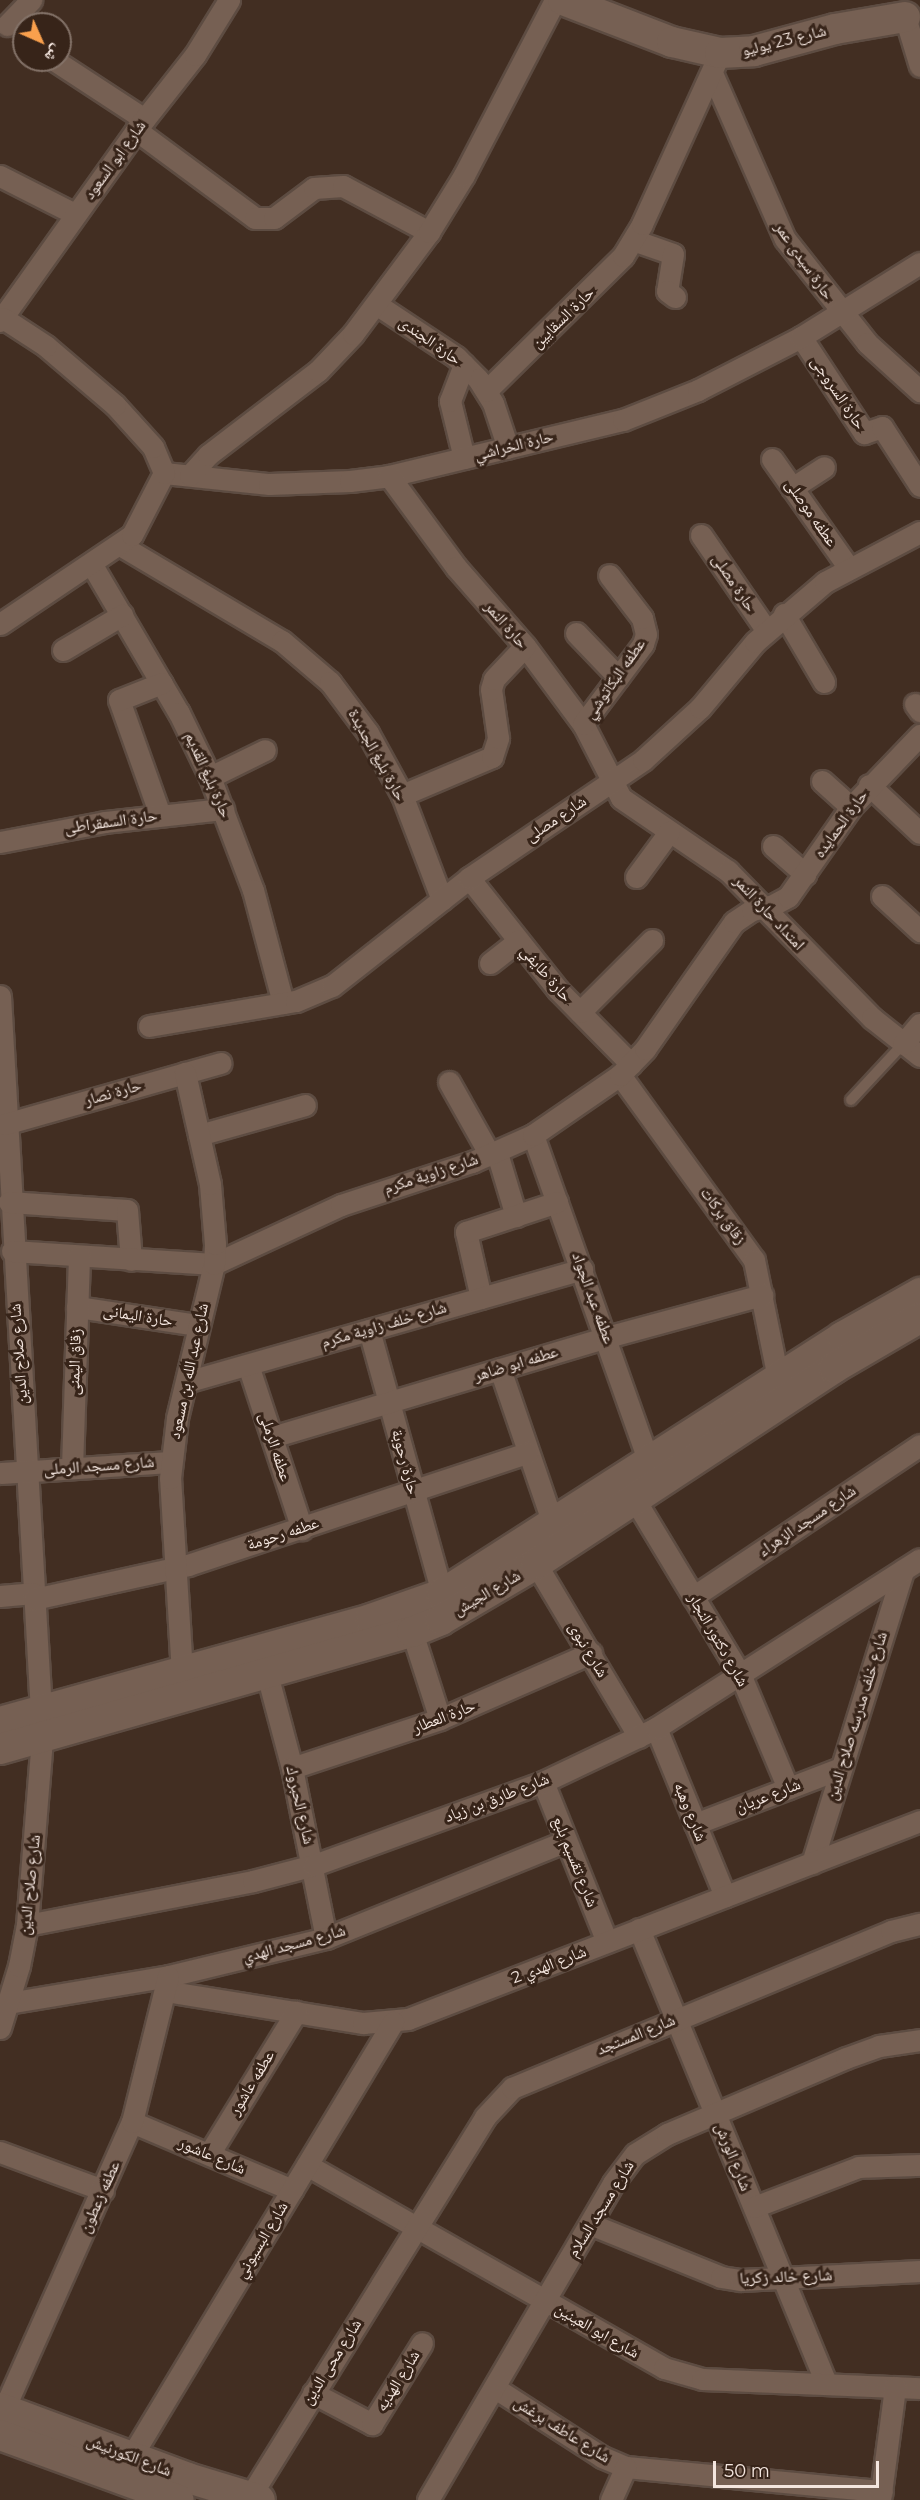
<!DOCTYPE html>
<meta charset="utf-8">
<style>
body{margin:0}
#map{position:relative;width:920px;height:2500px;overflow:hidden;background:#422e22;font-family:Montserrat,"Noto Naskh Arabic",sans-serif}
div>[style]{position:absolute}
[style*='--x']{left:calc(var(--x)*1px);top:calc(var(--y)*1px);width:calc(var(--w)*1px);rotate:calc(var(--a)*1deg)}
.roads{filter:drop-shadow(2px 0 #5d4c42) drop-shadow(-2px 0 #5d4c42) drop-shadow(0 2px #5d4c42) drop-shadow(0 -2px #5d4c42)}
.lane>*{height:10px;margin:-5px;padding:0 5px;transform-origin:5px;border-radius:5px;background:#766053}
.street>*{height:21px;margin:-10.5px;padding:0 10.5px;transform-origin:10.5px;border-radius:10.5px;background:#766053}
.secondary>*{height:30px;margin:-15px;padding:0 15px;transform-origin:15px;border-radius:15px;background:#766053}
span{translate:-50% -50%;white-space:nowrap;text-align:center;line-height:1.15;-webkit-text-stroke:6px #372419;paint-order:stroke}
.street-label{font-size:16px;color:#f4e6df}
.north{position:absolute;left:12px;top:12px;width:60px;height:60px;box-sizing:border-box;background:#372419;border:2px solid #837268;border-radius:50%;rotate:135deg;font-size:16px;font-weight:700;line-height:24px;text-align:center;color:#f4e6df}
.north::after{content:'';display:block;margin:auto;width:21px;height:27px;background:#f9a04d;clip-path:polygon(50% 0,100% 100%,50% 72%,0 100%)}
.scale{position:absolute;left:713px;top:2461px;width:166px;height:27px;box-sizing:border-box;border:3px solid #f4e6df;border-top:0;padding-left:8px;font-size:18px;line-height:21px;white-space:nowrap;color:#f4e6df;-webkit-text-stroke:4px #372419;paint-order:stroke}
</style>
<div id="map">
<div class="roads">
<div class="lane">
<div style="--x:851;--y:1100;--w:76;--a:-47.1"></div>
</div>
<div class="street">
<div style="--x:905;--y:17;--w:51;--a:73"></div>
<div style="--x:7;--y:25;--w:35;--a:-46"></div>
<div style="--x:54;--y:60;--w:108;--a:33.2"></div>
<div style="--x:712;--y:73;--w:181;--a:66.3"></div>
<div style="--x:785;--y:239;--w:132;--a:51.7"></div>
<div style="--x:867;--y:343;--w:72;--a:42.2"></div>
<div style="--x:136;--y:130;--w:148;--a:36.5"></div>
<div style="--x:255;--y:218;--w:19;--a:0"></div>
<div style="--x:274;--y:218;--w:50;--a:-36.9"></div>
<div style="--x:314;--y:188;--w:29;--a:-4"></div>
<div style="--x:343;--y:186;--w:98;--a:28.1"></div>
<div style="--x:0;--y:176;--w:84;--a:26.9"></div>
<div style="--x:633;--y:240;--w:42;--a:19.3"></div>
<div style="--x:673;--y:254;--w:37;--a:99"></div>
<div style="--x:667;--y:291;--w:10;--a:37"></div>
<div style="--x:376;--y:304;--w:96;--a:33.5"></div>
<div style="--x:456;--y:357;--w:31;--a:45"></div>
<div style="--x:478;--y:379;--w:28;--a:58"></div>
<div style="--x:493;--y:403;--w:47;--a:71.6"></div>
<div style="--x:0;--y:321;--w:234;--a:-54.5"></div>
<div style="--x:136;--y:130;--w:95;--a:-51.8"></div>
<div style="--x:195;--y:55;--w:65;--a:-58.3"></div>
<div style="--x:801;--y:337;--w:115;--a:56.7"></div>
<div style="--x:864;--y:433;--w:19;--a:-18"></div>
<div style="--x:882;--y:427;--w:70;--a:57.2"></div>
<div style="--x:486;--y:391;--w:192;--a:-44.6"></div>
<div style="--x:623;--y:256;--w:37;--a:-59"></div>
<div style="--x:642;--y:224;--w:188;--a:-65.5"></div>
<div style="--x:464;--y:458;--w:59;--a:-103.8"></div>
<div style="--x:450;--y:401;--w:39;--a:-69"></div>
<div style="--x:772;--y:459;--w:133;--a:54.8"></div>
<div style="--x:164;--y:473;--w:106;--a:6"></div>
<div style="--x:269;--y:484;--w:81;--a:-2.1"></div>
<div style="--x:350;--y:481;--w:39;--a:-7"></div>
<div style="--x:389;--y:476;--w:241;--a:-13.5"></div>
<div style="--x:623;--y:420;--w:81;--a:-21.8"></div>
<div style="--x:698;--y:390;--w:116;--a:-27.2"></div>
<div style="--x:801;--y:337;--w:140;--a:-31.9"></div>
<div style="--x:190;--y:475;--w:27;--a:-48"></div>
<div style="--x:208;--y:455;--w:138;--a:-37.4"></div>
<div style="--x:318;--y:371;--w:51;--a:-46.6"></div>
<div style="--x:353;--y:334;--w:127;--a:-53.3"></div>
<div style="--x:429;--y:232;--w:67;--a:-58.4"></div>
<div style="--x:464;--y:175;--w:197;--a:-62.5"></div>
<div style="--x:389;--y:476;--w:113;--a:53.6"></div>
<div style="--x:456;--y:567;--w:105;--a:48.9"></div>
<div style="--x:525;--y:646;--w:97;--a:53.4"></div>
<div style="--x:583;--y:724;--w:83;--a:62.8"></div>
<div style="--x:621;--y:798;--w:130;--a:34.3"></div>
<div style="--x:728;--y:871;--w:206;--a:45.6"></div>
<div style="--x:872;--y:1018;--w:61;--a:38.4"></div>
<div style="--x:792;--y:488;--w:38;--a:-33"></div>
<div style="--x:701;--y:535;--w:116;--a:55.5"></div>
<div style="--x:120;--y:545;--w:188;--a:30.7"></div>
<div style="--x:282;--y:641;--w:63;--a:40.5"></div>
<div style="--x:330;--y:682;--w:64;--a:53.3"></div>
<div style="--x:368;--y:733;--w:71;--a:61.3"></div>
<div style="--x:402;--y:795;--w:112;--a:69.1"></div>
<div style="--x:92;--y:565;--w:172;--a:59.6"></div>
<div style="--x:179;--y:713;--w:71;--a:64.2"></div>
<div style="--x:210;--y:777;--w:121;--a:69.2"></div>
<div style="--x:253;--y:890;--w:117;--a:75.1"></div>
<div style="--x:784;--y:614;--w:79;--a:59.5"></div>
<div style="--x:0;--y:624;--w:159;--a:-34"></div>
<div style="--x:132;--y:535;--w:70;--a:-62.7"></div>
<div style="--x:164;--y:473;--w:28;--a:-113"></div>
<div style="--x:153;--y:447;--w:57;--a:-132.1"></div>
<div style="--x:115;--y:405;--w:91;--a:-139.5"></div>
<div style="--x:46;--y:346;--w:51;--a:-146.9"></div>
<div style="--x:576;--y:633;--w:61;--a:46.3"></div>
<div style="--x:63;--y:650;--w:69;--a:-30.7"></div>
<div style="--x:915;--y:704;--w:9;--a:54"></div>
<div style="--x:583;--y:724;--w:100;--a:-53.1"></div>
<div style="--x:643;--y:644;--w:10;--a:-73"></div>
<div style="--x:646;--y:634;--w:16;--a:-104"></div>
<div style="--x:642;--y:618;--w:54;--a:-127.5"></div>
<div style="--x:210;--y:777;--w:61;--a:-26.1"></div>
<div style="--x:822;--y:781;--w:39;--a:42"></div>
<div style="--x:869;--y:785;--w:70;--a:43.3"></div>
<div style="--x:402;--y:795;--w:98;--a:-22.9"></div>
<div style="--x:492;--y:757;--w:20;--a:-72"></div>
<div style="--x:498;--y:738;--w:49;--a:-98.1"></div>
<div style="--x:491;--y:689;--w:10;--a:-73"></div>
<div style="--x:494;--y:679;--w:45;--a:-46.8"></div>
<div style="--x:160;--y:815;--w:122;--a:-109.6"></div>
<div style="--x:119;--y:700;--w:46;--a:-21.6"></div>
<div style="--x:0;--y:842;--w:107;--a:-10.8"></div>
<div style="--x:105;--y:822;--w:119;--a:-6.3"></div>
<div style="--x:773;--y:846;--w:43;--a:41.2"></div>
<div style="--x:636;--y:877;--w:56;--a:-53.7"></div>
<div style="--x:469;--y:878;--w:143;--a:51.5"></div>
<div style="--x:558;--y:990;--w:104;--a:45.4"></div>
<div style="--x:882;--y:896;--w:52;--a:42.6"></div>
<div style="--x:490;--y:963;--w:36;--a:-38"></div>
<div style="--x:0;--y:996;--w:717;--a:86.72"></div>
<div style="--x:580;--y:1012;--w:102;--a:-45"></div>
<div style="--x:149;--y:1026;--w:149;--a:-9.7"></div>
<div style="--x:296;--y:1001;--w:39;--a:-23"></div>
<div style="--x:332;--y:986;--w:174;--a:-38.2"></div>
<div style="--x:469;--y:878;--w:210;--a:-34.1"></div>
<div style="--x:643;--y:760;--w:77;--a:-42.4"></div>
<div style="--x:700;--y:708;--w:86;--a:-50.2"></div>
<div style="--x:755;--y:642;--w:92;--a:-40.6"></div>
<div style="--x:825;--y:582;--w:107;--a:-27.8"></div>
<div style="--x:903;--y:1044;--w:26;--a:-50"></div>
<div style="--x:620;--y:1075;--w:228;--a:54.1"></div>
<div style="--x:754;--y:1260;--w:120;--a:78.5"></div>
<div style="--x:449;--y:1082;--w:84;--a:60.7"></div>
<div style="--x:5;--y:1124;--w:224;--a:-15.8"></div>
<div style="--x:199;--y:1135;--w:110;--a:-15.8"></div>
<div style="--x:533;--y:1135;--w:348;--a:70.5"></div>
<div style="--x:497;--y:1153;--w:66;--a:73.2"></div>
<div style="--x:9;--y:1202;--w:118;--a:3.9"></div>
<div style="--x:127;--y:1210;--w:50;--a:85.4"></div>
<div style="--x:12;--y:1251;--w:202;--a:3.7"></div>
<div style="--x:214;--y:1264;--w:140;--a:-24.9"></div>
<div style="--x:341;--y:1205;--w:138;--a:-18.2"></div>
<div style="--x:472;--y:1162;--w:67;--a:-23.9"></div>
<div style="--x:533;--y:1135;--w:106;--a:-34.6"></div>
<div style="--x:620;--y:1075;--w:36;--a:-46"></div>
<div style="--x:645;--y:1049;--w:155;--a:-55"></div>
<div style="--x:734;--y:922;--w:22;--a:-34"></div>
<div style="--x:752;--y:910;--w:19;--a:-12"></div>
<div style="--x:771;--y:906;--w:19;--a:-28"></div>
<div style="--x:788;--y:897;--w:110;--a:-55"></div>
<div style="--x:851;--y:807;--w:100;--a:-46.2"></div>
<div style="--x:481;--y:1298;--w:68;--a:-102.8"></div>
<div style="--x:466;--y:1232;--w:96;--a:-18.2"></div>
<div style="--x:77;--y:1307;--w:122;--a:8.5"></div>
<div style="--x:369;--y:1330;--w:274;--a:74.5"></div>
<div style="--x:248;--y:1365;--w:173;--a:71.8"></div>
<div style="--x:500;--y:1369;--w:164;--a:71.1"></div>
<div style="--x:186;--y:1382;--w:412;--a:-15.9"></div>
<div style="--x:272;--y:1437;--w:350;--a:-16.6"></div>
<div style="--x:607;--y:1337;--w:161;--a:-15.2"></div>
<div style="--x:72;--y:1468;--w:212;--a:-88.1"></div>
<div style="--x:0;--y:1473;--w:171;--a:-3.7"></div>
<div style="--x:635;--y:1500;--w:203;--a:58.9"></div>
<div style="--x:740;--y:1674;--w:124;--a:67.2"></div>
<div style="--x:536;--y:1564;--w:201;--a:59.2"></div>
<div style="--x:0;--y:1596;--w:33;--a:-5"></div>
<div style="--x:693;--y:1597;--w:273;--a:-33.8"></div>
<div style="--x:34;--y:1599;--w:158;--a:-12.4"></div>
<div style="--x:188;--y:1565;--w:357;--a:-18.3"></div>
<div style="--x:412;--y:1632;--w:91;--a:72.2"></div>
<div style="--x:182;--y:1673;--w:195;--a:-93.5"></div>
<div style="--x:170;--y:1478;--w:60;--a:-83.3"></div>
<div style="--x:177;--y:1418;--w:158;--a:-76.5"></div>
<div style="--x:214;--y:1264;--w:20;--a:-87"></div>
<div style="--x:215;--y:1244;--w:60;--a:-94.8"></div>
<div style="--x:210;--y:1184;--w:114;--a:-102.7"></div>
<div style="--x:267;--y:1674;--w:97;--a:75.1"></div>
<div style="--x:292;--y:1768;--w:173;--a:78.7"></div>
<div style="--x:656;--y:1728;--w:182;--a:67.7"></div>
<div style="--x:292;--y:1768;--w:156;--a:-18.3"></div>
<div style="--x:440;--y:1719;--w:165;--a:-23.6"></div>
<div style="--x:543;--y:1782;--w:172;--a:68.2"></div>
<div style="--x:695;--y:1824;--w:156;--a:-21"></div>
<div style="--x:812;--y:1863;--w:307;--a:-72.7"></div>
<div style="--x:27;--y:1925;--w:230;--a:-11"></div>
<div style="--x:253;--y:1881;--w:63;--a:-14.7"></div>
<div style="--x:314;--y:1865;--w:244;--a:-19.9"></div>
<div style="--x:543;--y:1782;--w:125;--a:-25.5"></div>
<div style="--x:656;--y:1728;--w:313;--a:-32.6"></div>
<div style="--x:639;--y:1929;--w:492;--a:67.6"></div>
<div style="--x:165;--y:1991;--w:201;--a:9.2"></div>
<div style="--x:363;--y:2023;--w:45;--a:-5.1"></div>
<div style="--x:408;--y:2019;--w:549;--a:-21.14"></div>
<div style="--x:8;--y:2003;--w:163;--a:-9.5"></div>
<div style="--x:169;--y:1976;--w:162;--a:-13.6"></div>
<div style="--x:326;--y:1938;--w:259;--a:-22"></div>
<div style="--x:0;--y:2028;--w:65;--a:-73"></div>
<div style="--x:19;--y:1966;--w:42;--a:-79"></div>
<div style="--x:27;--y:1925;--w:187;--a:-85.4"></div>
<div style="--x:132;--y:2122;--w:174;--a:23"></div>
<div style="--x:0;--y:2152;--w:110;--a:20.3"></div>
<div style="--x:209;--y:2154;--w:167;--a:-58.5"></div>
<div style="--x:307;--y:2165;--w:411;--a:29.6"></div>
<div style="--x:664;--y:2368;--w:40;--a:16"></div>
<div style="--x:702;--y:2379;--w:218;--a:2.4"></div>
<div style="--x:754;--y:2207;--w:112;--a:-20.9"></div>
<div style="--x:859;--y:2167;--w:61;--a:-1.9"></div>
<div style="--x:590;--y:2224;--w:141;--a:22"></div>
<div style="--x:721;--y:2277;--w:20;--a:9"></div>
<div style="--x:741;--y:2280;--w:179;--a:-2.9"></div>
<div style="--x:495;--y:2388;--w:127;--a:32.8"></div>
<div style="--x:602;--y:2457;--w:26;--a:23"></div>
<div style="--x:626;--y:2467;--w:257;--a:5.4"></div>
<div style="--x:313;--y:2393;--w:67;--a:27.7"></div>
<div style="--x:372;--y:2424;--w:95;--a:-58.3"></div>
<div style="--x:4;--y:2409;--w:314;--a:-66"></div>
<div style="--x:132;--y:2122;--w:150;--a:-76.1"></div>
<div style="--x:131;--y:2457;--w:508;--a:-58.94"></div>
<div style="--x:249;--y:2498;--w:448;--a:-58.2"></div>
<div style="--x:485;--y:2117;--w:40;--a:-47"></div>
<div style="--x:512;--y:2088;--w:410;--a:-22.5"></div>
<div style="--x:891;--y:1931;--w:30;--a:-14"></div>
<div style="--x:428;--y:2500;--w:367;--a:-59.7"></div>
<div style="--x:613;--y:2183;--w:36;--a:-53"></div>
<div style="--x:635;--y:2154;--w:38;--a:-32"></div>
<div style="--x:667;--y:2134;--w:194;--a:-23"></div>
<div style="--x:846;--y:2058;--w:35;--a:-20"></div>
<div style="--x:879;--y:2046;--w:41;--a:-8.3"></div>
<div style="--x:611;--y:2500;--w:36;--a:-66"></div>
<div style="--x:880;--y:2500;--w:114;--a:-82.4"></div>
</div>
<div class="secondary">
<div style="--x:563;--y:0;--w:117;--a:21.1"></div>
<div style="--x:672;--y:42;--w:49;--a:12.9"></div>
<div style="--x:720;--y:53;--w:34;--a:-3"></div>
<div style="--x:754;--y:51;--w:84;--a:-15.2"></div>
<div style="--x:835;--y:29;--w:71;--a:-9.7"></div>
<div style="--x:0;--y:1722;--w:385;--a:-15.5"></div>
<div style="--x:371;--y:1619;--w:75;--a:-19.4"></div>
<div style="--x:442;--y:1594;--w:475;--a:-32.7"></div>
<div style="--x:842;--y:1337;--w:90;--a:-29.4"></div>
<div style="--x:0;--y:1749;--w:428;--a:-15.9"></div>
<div style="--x:412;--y:1632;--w:31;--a:-22"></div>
<div style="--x:441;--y:1620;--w:110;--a:-30.5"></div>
<div style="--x:536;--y:1564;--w:357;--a:-33.3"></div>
<div style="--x:834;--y:1368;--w:99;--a:-30.2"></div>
<div style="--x:0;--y:2408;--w:201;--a:20.4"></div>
<div style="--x:188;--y:2478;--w:75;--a:17"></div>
<div style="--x:0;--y:2435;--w:190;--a:20"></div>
</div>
</div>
<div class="street-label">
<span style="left:784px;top:41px;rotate:-14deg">شارع 23 يوليو</span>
<span style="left:115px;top:160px;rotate:-54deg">شارع ابو السعود</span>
<span style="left:804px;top:261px;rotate:55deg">حارة سيدى عمر</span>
<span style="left:563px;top:318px;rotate:-44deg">حارة السقايين</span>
<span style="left:430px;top:341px;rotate:35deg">حارة الجندى</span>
<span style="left:838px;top:393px;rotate:56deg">حارة السروجى</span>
<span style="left:514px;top:446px;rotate:-14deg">حارة الخراشي</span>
<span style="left:811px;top:513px;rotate:55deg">عطفه موصلى</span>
<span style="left:734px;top:583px;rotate:56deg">حارة مصلى</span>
<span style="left:506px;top:625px;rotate:49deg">حارة النمر</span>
<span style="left:615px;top:679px;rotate:-55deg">عطفه البكاتوشي</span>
<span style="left:377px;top:755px;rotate:61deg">حارة بليغ الجديدة</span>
<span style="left:208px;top:775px;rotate:66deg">حارة بليغ القديم</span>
<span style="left:556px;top:819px;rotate:-34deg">شارع مصلى</span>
<span style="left:111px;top:822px;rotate:-8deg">حارة السمقراطى</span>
<span style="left:841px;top:824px;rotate:-54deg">حارة الحمايده</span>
<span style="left:769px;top:913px;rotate:47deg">امتداد حارة النمر</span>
<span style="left:546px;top:974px;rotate:49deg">حارة طايفي</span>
<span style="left:113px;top:1093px;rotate:-16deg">حارة نصار</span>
<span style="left:431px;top:1174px;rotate:-18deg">شارع زاوية مكرم</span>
<span style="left:723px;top:1216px;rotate:54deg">زقاق بركات</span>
<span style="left:593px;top:1298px;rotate:70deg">عطفه عبد الجواد</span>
<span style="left:138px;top:1316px;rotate:9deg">حارة اليمانى</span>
<span style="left:384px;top:1325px;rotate:-16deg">شارع خلف زاوية مكرم</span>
<span style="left:19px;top:1354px;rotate:-94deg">شارع صلاح الدين</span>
<span style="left:75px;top:1362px;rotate:-88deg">زقاق اليمنى</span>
<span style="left:516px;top:1364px;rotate:-17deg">عطفه ابو ضاهر</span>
<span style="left:189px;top:1371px;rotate:-78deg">شارع عبد الله بن مسعود</span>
<span style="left:275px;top:1447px;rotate:72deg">عطفه الرملى</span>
<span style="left:405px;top:1462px;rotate:75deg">حارة رحوبة</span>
<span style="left:99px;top:1466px;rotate:-4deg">شارع مسجد الرملى</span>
<span style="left:807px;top:1521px;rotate:-34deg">شارع مسجد الزهراء</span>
<span style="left:283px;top:1534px;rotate:-18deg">عطفه رحومة</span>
<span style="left:487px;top:1593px;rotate:-30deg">شارع الجيش</span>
<span style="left:718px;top:1640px;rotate:60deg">شارع دكتور النجار</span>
<span style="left:588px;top:1650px;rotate:59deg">شارع نبوى</span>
<span style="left:857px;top:1716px;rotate:-73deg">شارع خلف مدرسه صلاح الدين</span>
<span style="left:444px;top:1717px;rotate:-21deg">حارة العطار</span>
<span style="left:768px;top:1796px;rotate:-21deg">شارع عريان</span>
<span style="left:497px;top:1798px;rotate:-21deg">شارع طارق بن زياد</span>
<span style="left:300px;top:1805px;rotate:77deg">شارع الحبروك</span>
<span style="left:690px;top:1812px;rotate:68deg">شارع وهبه</span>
<span style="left:575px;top:1862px;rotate:68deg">شارع تقسيم بلبع</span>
<span style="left:30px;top:1885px;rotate:-84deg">شارع صلاح الدين</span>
<span style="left:294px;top:1944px;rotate:-15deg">شارع مسجد الهدي</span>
<span style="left:549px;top:1965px;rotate:-21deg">شارع الهدي 2</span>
<span style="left:636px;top:2035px;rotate:-22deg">شارع المستجد</span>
<span style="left:252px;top:2083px;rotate:-59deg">عطفه عاشور</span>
<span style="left:212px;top:2156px;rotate:23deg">شارع عاشور</span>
<span style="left:733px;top:2157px;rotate:68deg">شارع الورش</span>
<span style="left:100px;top:2197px;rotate:-66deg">عطفه زعطون</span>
<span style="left:601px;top:2209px;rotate:-58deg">شارع مسجد السلام</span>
<span style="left:262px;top:2240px;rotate:-59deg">شارع البسيوني</span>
<span style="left:786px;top:2277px;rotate:-2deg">شارع خالد زكريا</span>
<span style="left:597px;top:2331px;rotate:30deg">شارع ابو العينين</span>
<span style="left:332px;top:2362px;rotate:-58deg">شارع محى الدين</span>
<span style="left:398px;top:2381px;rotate:-58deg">شارع الهديه</span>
<span style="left:562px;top:2430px;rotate:32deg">شارع عاطف برغش</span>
<span style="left:129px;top:2456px;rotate:21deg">شارع الكورنيش</span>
</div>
<div class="north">ش</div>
<div class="scale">50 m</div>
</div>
